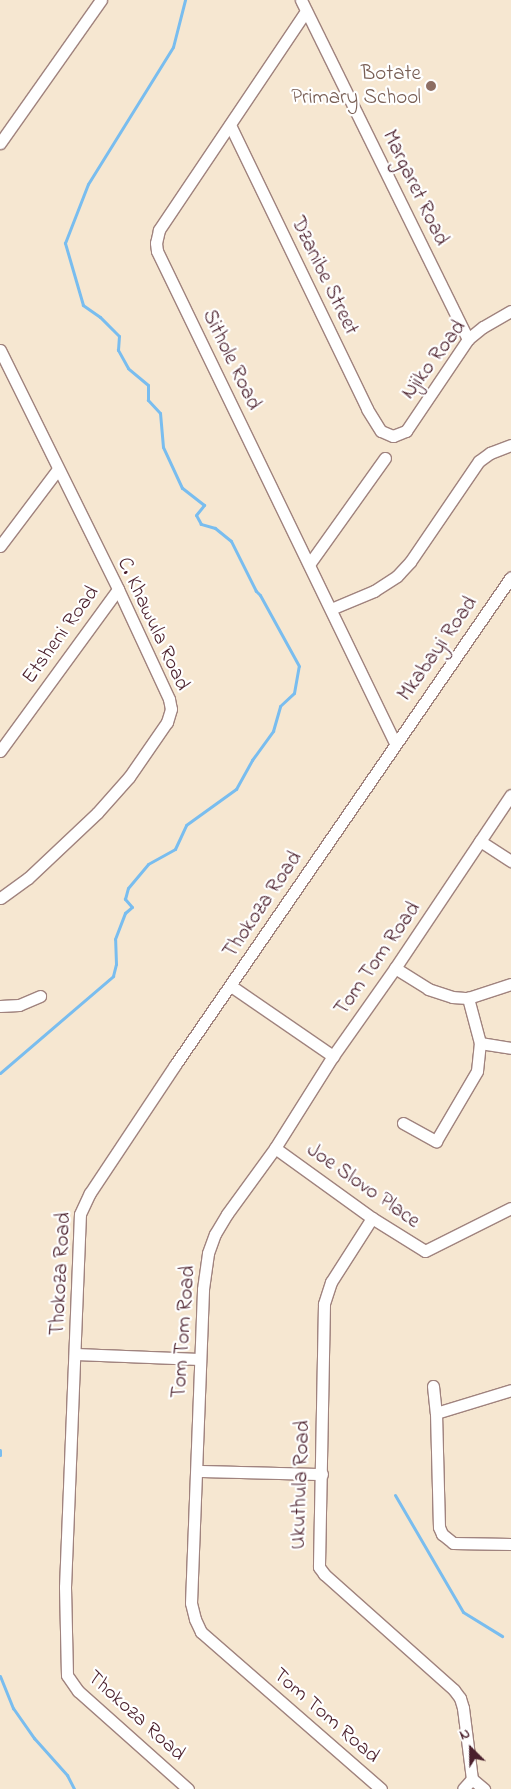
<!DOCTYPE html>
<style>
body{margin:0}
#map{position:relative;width:511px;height:1789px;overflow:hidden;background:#f6e7d1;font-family:"Indie Flower",sans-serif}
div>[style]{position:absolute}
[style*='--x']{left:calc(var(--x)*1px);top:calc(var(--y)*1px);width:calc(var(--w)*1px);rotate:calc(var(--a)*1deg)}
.stream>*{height:3px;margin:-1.5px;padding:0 1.5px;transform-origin:1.5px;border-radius:1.5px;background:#79bdef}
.roads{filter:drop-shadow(1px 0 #a0837e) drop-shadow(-1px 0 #a0837e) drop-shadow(0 1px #a0837e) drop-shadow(0 -1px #a0837e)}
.minor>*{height:11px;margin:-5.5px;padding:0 5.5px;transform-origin:5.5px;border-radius:5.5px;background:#fff}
.dots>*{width:14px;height:14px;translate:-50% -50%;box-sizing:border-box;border:2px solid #fff;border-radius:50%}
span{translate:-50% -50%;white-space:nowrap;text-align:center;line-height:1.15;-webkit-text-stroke:4.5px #fff;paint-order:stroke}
.education-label{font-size:21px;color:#785e54}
.right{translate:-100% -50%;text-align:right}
.street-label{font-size:21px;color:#4a1f2b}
.north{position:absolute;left:446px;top:1724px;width:50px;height:50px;-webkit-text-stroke:4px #fff;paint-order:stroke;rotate:337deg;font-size:14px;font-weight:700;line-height:20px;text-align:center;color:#4a1f2b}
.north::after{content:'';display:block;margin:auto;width:18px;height:22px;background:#4a1f2b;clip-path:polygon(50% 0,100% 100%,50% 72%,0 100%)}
</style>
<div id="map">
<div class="stream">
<div style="--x:0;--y:1073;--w:149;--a:-40.6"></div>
<div style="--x:113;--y:976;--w:12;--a:-76"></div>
<div style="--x:116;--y:964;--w:25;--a:-92"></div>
<div style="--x:115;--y:939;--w:28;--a:-69"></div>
<div style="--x:125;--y:913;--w:9;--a:-41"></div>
<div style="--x:132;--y:907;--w:11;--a:-131"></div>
<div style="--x:125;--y:899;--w:11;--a:-75"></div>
<div style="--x:128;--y:888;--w:31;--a:-50"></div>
<div style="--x:148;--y:864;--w:31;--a:-29"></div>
<div style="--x:175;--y:849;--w:26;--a:-65"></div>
<div style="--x:186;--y:825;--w:62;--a:-35.8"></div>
<div style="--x:236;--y:789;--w:33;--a:-61"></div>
<div style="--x:252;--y:760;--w:36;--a:-54"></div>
<div style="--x:273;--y:731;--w:26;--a:-74"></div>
<div style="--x:280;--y:706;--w:19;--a:-43"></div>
<div style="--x:294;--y:693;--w:27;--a:-80"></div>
<div style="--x:299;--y:666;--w:81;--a:-118.8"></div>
<div style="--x:260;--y:595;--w:6;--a:-135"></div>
<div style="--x:256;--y:591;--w:56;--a:-116.6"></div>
<div style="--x:231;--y:541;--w:21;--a:-141"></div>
<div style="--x:215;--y:528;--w:15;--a:-164"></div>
<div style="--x:201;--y:524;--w:10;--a:-119"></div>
<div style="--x:196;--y:515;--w:13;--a:-51"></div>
<div style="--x:204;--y:505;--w:28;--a:-142"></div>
<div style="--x:182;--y:488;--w:45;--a:-114.9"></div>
<div style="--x:163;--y:447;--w:34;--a:-95"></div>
<div style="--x:160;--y:413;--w:18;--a:-133"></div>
<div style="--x:148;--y:400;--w:15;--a:-90"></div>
<div style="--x:148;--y:385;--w:26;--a:-140"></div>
<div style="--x:128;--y:368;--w:21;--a:-119"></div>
<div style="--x:118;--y:350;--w:14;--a:-86"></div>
<div style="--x:119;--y:336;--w:27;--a:-135"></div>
<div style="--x:100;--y:317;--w:21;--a:-145"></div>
<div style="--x:83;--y:305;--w:65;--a:-106.2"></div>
<div style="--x:65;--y:243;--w:63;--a:-68.7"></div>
<div style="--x:88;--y:184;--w:161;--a:-58.2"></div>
<div style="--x:173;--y:47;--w:49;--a:-75.7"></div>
<div style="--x:0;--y:1450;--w:5;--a:90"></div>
<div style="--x:395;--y:1495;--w:135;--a:59.8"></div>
<div style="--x:463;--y:1612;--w:46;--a:31.6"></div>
<div style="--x:0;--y:1676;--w:35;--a:68"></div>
<div style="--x:13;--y:1708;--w:37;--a:55"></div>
<div style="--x:34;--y:1738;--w:50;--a:48.3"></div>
<div style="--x:67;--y:1775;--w:16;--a:63"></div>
</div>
<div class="roads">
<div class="minor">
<div style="--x:301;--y:0;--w:378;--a:63.8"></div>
<div style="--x:306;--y:11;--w:264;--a:123.9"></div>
<div style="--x:159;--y:230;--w:13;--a:103"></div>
<div style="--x:156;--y:243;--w:8;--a:83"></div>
<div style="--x:157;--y:251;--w:547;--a:64.19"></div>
<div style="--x:230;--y:125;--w:315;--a:64.2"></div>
<div style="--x:367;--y:409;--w:26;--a:58"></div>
<div style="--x:381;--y:431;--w:13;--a:23"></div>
<div style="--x:393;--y:436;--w:14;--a:-21"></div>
<div style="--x:406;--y:431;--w:111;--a:-56"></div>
<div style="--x:468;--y:339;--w:19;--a:-39"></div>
<div style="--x:483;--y:327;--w:32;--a:-30"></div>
<div style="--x:0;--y:143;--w:175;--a:-54.8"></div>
<div style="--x:0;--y:350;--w:267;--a:63.7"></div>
<div style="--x:118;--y:589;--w:121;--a:65.1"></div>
<div style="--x:169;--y:699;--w:10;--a:79"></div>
<div style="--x:171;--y:709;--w:14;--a:107"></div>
<div style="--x:167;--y:722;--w:67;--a:124.6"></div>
<div style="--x:129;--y:777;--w:48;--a:131.6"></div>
<div style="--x:97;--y:813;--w:95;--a:136.7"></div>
<div style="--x:28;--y:878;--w:34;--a:144"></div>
<div style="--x:0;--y:546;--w:96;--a:-53"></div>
<div style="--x:310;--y:563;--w:129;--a:-54.5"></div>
<div style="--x:331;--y:609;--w:47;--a:-22.7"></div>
<div style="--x:374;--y:591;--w:27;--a:-33"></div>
<div style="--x:397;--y:576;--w:19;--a:-47"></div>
<div style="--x:410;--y:562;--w:122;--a:-55.7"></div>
<div style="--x:479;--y:461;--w:14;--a:-36"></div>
<div style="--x:490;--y:453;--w:22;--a:-21"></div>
<div style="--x:0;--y:751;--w:200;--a:-53.9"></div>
<div style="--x:480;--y:841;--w:37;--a:33"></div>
<div style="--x:395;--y:968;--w:39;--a:32"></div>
<div style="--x:428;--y:989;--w:25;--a:18"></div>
<div style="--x:452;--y:997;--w:16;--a:4"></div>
<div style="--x:468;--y:998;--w:45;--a:-18"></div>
<div style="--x:231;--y:986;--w:124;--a:34.5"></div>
<div style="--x:0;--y:1006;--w:19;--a:-3"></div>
<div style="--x:19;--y:1005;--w:23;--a:-23"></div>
<div style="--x:480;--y:1043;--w:31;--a:9"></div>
<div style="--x:403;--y:1123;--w:38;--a:29"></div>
<div style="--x:436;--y:1141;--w:81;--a:-59.6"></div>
<div style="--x:477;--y:1071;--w:28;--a:-84"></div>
<div style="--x:480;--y:1043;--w:47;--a:-104.9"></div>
<div style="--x:275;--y:1148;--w:120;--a:35.8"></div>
<div style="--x:372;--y:1218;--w:62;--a:31.9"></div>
<div style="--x:425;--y:1251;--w:96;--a:-26.6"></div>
<div style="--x:372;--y:1218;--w:76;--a:122.6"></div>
<div style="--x:331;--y:1282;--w:23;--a:108"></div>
<div style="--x:324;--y:1304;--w:263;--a:91.1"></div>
<div style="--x:319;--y:1567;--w:9;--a:54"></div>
<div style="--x:324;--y:1574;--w:174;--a:41.7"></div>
<div style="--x:454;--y:1690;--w:10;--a:53"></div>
<div style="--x:460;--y:1698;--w:10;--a:73"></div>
<div style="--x:463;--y:1708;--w:72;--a:82.8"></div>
<div style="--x:472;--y:1779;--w:13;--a:132"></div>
<div style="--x:75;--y:1354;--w:125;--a:2.3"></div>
<div style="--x:433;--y:1386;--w:27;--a:84"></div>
<div style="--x:436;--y:1413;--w:114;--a:88.5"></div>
<div style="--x:439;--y:1527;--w:8;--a:67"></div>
<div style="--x:442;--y:1534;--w:14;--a:39"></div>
<div style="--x:453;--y:1543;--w:58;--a:1"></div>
<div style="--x:436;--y:1413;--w:78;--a:-17"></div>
<div style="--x:197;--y:1471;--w:125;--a:1.4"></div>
<div style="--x:472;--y:1779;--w:16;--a:40"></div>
<div style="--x:188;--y:1789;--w:147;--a:-138.3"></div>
<div style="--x:78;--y:1691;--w:19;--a:-125"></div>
<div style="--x:67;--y:1675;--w:88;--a:-91.3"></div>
<div style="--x:65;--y:1587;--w:373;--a:-87.7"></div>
<div style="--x:80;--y:1214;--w:23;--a:-65"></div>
<div style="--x:90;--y:1193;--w:154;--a:-56.4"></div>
<div style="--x:175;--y:1065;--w:592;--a:-55.45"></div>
<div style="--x:381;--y:1789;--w:239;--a:-138.9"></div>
<div style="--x:201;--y:1632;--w:14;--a:-115"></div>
<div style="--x:195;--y:1619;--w:16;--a:-104"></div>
<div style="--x:191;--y:1603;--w:314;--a:-87.8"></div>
<div style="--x:203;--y:1289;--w:36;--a:-82"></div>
<div style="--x:208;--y:1253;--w:20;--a:-70"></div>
<div style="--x:215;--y:1234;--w:23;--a:-59"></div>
<div style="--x:227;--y:1214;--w:82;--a:-54"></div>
<div style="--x:275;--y:1148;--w:109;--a:-57.8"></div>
<div style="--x:333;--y:1056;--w:108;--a:-54.8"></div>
<div style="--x:395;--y:968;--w:208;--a:-56.2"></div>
</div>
</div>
<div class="dots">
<div style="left:431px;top:86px;background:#8d6e63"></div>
</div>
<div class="education-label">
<span class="right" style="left:421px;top:86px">Botate<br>Primary School</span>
</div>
<div class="street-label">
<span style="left:415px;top:188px;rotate:64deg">Margaret Road</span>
<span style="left:324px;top:276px;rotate:64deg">Dzanibe Street</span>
<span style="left:231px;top:360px;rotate:64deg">Sithole Road</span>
<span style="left:434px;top:360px;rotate:-53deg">Njiko Road</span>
<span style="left:153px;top:624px;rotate:65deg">C. Khawula Road</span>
<span style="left:61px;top:635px;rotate:-54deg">Etsheni Road</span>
<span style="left:438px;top:649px;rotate:-55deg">Mkabayi Road</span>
<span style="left:263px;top:905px;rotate:-56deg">Thokoza Road</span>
<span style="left:378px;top:959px;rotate:-55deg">Tom Tom Road</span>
<span style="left:363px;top:1186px;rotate:35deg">Joe Slovo Place</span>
<span style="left:61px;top:1274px;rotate:-87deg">Thokoza Road</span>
<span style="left:184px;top:1332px;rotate:-86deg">Tom Tom Road</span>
<span style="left:301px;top:1485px;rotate:-88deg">Ukuthula Road</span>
<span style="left:136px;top:1716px;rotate:42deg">Thokoza Road</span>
<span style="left:326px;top:1716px;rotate:41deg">Tom Tom Road</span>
</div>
<div class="north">N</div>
</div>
